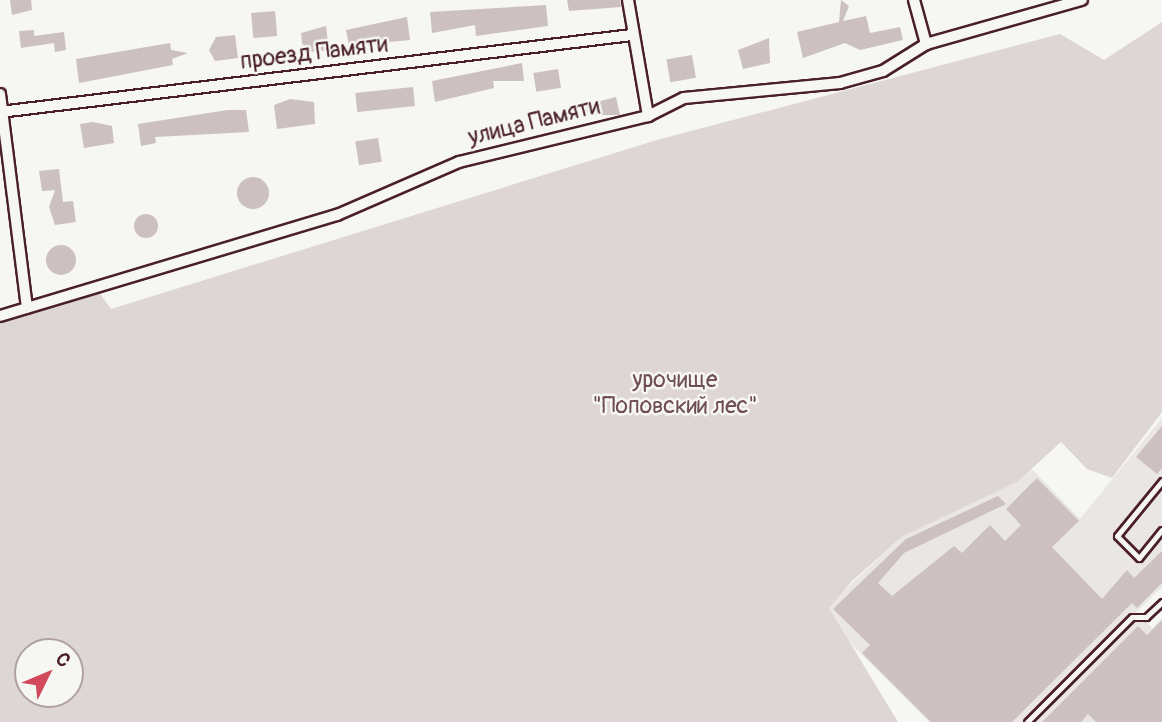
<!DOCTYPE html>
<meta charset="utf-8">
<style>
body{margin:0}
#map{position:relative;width:1162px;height:722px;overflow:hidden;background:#f6f6f2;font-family:Pangolin,sans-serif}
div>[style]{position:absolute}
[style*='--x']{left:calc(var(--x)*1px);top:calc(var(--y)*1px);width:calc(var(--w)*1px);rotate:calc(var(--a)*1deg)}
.built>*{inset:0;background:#e9e6e3}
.green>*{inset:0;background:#ddd6d5}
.building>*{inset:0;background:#ccc1c0;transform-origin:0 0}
.round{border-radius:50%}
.roads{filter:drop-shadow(2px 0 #4a1f2b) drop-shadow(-2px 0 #4a1f2b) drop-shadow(0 2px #4a1f2b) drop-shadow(0 -2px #4a1f2b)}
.service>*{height:5px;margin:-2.5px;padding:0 2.5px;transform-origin:2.5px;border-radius:2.5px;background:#f6f6f2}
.minor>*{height:10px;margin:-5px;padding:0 5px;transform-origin:5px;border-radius:5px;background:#f6f6f2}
span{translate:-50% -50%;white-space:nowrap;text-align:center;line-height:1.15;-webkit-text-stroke:5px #f6f6f2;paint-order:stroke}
.street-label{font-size:23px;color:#4a1f2b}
.park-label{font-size:23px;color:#6f4d56}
.north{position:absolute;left:14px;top:638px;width:70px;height:70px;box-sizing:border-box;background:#f6f6f2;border:2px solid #b1a0a2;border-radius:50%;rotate:47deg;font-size:19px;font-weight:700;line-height:28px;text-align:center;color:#4a1f2b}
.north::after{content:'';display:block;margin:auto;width:24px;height:32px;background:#d1495b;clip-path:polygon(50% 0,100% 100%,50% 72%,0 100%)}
</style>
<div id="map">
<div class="built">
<div style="clip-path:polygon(1162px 418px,1162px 587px,1136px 612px,1152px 628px,1162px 618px,1162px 722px,929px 722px,820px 613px,904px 535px,1013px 484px,1031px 468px,1080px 519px)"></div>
</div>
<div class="green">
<div style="clip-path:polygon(evenodd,1162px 22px,1162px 412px,1112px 478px,1087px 469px,1061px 442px,1017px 482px,903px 536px,852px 581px,829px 608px,898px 722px,0 722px,0 317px,96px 288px,111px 309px,657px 140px,1060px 34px,1104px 60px,1162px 22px,28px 652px,70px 652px,70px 694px,28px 694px,28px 652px)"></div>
</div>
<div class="building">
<div style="clip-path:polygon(10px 0,31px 0,32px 10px,12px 15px)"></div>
<div style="clip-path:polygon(567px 0,620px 0,621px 7px,569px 11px)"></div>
<div style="clip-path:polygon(841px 0,849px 6px,843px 21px,866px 16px,870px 33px,900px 27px,903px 40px,860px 50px,845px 43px,803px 58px,797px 32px,839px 22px)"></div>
<div style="clip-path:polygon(546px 5px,548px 26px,476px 36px,475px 25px,432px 33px,430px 12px)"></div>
<div style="left:275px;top:11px;width:25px;height:24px;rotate:85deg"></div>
<div style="clip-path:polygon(407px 17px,410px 40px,349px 46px,346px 30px)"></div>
<div style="clip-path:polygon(326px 26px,329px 50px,303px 53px,301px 33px)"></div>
<div style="clip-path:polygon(34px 30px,34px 36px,64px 32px,66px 50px,55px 52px,54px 43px,21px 48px,19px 31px)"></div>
<div style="clip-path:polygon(235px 35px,238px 58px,215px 61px,209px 50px,216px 37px)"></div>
<div style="clip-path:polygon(769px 38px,770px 63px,743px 69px,738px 50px)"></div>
<div style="clip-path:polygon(170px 43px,171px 50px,188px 53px,172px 59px,173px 65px,79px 83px,76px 59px)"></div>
<div style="left:692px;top:55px;width:23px;height:26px;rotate:80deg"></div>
<div style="clip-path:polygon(522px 63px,524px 81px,493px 81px,494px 88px,435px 102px,432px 81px)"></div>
<div style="left:558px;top:69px;width:19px;height:25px;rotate:81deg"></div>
<div style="left:413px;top:87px;width:19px;height:58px;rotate:84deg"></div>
<div style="clip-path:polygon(616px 97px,620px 115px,583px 115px,581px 106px)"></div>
<div style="clip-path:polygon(290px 99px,314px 102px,315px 124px,277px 129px,274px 105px)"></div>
<div style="clip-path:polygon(228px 110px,246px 110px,249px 132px,155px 137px,156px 143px,141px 146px,138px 124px)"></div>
<div style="clip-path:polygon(93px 122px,112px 126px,114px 143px,84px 148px,80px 124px)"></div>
<div style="left:378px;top:138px;width:24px;height:23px;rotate:81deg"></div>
<div style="clip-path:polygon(59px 169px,63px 202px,73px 201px,76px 222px,55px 225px,49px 207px,55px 190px,42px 191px,39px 171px)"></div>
<div class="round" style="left:237px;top:177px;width:32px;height:32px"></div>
<div class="round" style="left:134px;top:214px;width:24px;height:24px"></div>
<div class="round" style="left:46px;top:245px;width:30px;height:30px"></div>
<div style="clip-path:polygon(1162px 426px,1162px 468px,1157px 474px,1136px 457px)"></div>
<div style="clip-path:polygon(1037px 478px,1079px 521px,1052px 547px,1102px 599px,1127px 570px,1134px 578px,1162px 551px,1162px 583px,1137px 608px,1132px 603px,1012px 722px,931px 722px,862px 653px,870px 645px,833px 609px,906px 539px,998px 496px,1006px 504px,904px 553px,878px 583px,892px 596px,954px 546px,962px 553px,990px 525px,1005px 541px,1021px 525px,1006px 509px)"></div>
<div style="clip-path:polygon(1162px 620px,1162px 722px,1096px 722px,1088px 714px,1081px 722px,1042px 722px,1138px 626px,1147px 635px)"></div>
</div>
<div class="roads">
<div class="service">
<div style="--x:1162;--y:481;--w:71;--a:129.3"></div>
<div style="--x:1117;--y:536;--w:31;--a:45"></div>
<div style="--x:1139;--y:558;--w:36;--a:-51"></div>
<div style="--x:1027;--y:722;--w:148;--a:-45"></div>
<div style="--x:1132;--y:617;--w:14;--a:0"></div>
<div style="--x:1146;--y:617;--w:22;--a:-43"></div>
</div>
<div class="minor">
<div style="--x:628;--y:0;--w:118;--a:80.2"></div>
<div style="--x:914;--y:0;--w:46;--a:74.7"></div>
<div style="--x:0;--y:94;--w:215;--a:82.8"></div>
<div style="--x:0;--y:112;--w:637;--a:-6.95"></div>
<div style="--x:0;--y:316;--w:352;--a:-16.7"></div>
<div style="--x:337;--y:215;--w:133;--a:-23.5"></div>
<div style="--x:459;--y:162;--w:195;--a:-13.7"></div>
<div style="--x:648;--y:116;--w:40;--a:-26.6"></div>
<div style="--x:684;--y:98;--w:157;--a:-5.5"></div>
<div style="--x:840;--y:83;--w:45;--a:-15.6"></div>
<div style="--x:883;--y:71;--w:51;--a:-32.1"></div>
<div style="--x:926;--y:44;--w:162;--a:-15.8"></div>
</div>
</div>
<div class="street-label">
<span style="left:314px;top:53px;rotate:-7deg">проезд Памяти</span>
<span style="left:534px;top:122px;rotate:-14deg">улица Памяти</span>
</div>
<div class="park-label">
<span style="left:675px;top:393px">урочище<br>"Поповский лес"</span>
</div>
<div class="north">С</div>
</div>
